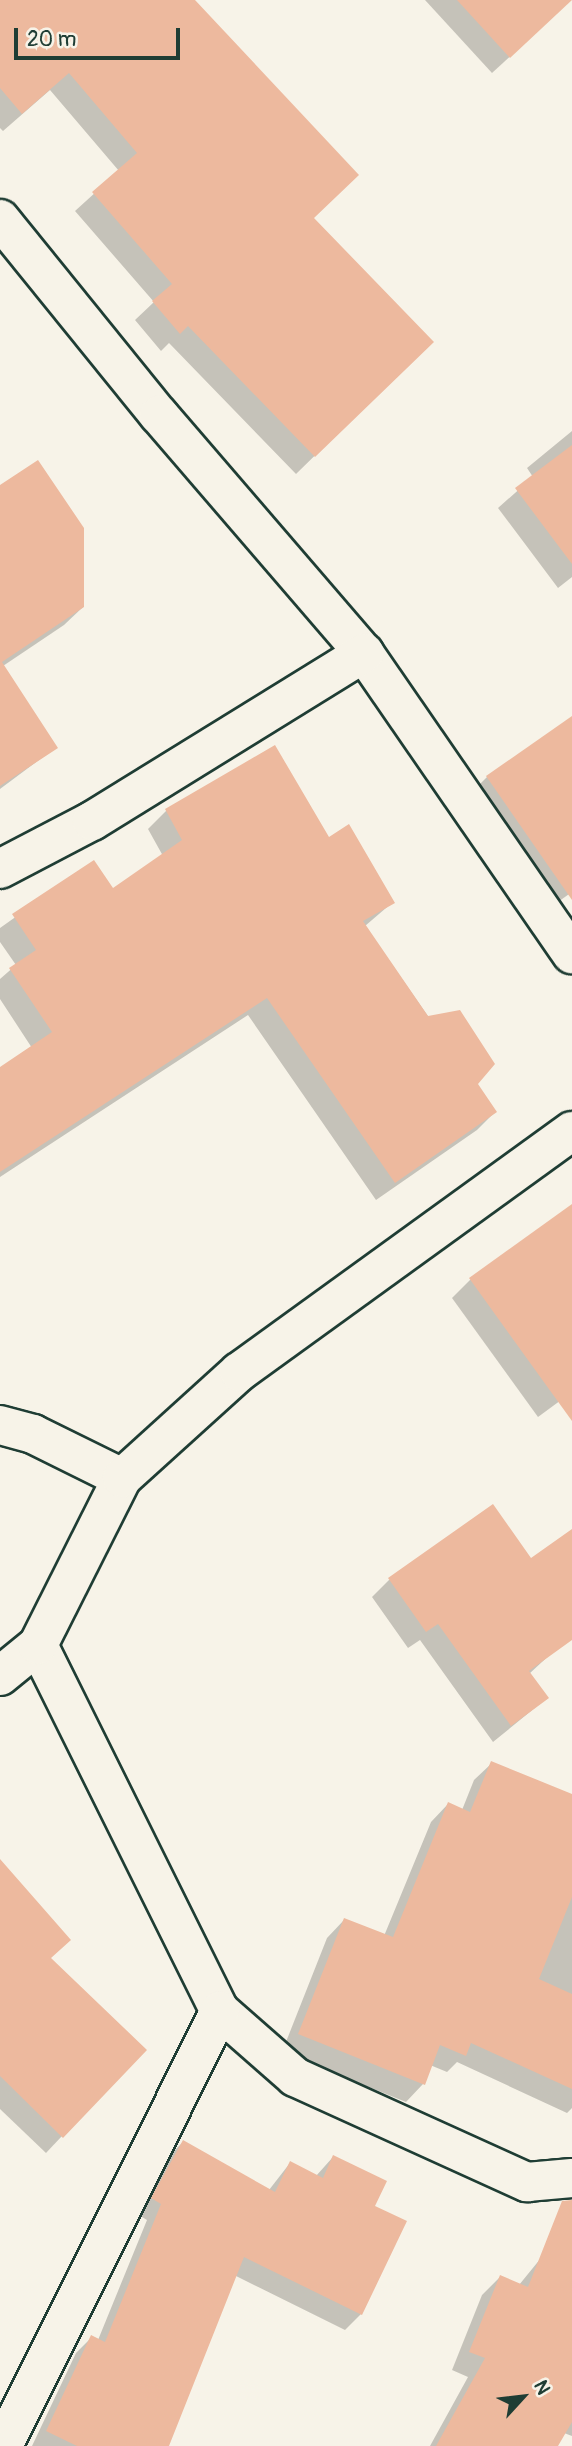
<!DOCTYPE html>
<style>
body{margin:0}
#map{position:relative;width:572px;height:2446px;overflow:hidden;background:#f7f3e8;font-family:Pangolin,sans-serif}
div>[style]{position:absolute}
[style*='--x']{left:calc(var(--x)*1px);top:calc(var(--y)*1px);width:calc(var(--w)*1px);rotate:calc(var(--a)*1deg)}
.shadow>*{inset:0;background:#0003}
.building>*{inset:0;background:#edb99e}
.roads{filter:drop-shadow(2px 0 #1f3d34) drop-shadow(-2px 0 #1f3d34) drop-shadow(0 2px #1f3d34) drop-shadow(0 -2px #1f3d34)}
.minor>*{height:38px;margin:-19px;padding:0 19px;transform-origin:19px;border-radius:19px;background:#f7f3e8}
span{translate:-50% -50%;white-space:nowrap;text-align:center;line-height:1.15;-webkit-text-stroke:5px #f7f3e8;paint-order:stroke}
.north{position:absolute;left:488px;top:2362px;width:70px;height:70px;-webkit-text-stroke:5px #f7f3e8;paint-order:stroke;rotate:63deg;font-size:19px;font-weight:700;line-height:28px;text-align:center;color:#1f3d34}
.north::after{content:'';display:block;margin:auto;width:24px;height:32px;background:#1f3d34;clip-path:polygon(50% 0,100% 100%,50% 72%,0 100%)}
.scale{position:absolute;left:14px;top:28px;width:166px;height:32px;box-sizing:border-box;border:4px solid #1f3d34;border-top:0;padding-left:9px;font-size:21px;line-height:24px;white-space:nowrap;color:#1f3d34;-webkit-text-stroke:5px #f7f3e8;paint-order:stroke}
</style>
<div id="map">
<div class="shadow">
<div style="clip-path:polygon(0 0,191px 0,312px 218px,431px 342px,296px 474px,169px 343px,161px 351px,135px 320px,154px 302px,75px 211px,119px 171px,50px 90px,3px 131px,0 128px)"></div>
<div style="clip-path:polygon(425px 0,550px 0,542px 27px,492px 73px)"></div>
<div style="clip-path:polygon(572px 431px,572px 577px,558px 588px,498px 508px,533px 477px,527px 468px)"></div>
<div style="clip-path:polygon(0 487px,83px 607px,64px 625px,0 668px)"></div>
<div style="clip-path:polygon(0 700px,55px 748px,0 789px)"></div>
<div style="clip-path:polygon(572px 718px,572px 892px,548px 909px,469px 795px,487px 777px)"></div>
<div style="clip-path:polygon(274px 748px,328px 839px,393px 902px,365px 926px,495px 1112px,477px 1130px,376px 1200px,248px 1015px,0 1177px,0 1069px,32px 1048px,0 999px,0 979px,16px 965px,0 942px,0 928px,93px 862px,112px 891px,163px 856px,148px 829px,166px 811px)"></div>
<div style="clip-path:polygon(572px 1220px,572px 1392px,538px 1417px,452px 1298px,470px 1280px)"></div>
<div style="clip-path:polygon(572px 1531px,572px 1600px,556px 1649px,529px 1674px,547px 1698px,493px 1742px,420px 1640px,408px 1648px,372px 1597px,389px 1580px,530px 1560px)"></div>
<div style="clip-path:polygon(492px 1763px,572px 1796px,572px 2108px,567px 2113px,457px 2062px,447px 2072px,430px 2065px,423px 2084px,406px 2102px,282px 2052px,327px 1938px,344px 1920px,384px 1936px,431px 1822px,448px 1804px,462px 1810px,474px 1780px)"></div>
<div style="clip-path:polygon(0 1870px,50px 1959px,62px 2136px,46px 2153px,0 2109px)"></div>
<div style="clip-path:polygon(183px 2142px,269px 2190px,290px 2163px,316px 2176px,333px 2157px,373px 2206px,361px 2314px,345px 2330px,234px 2275px,167px 2446px,32px 2446px,76px 2353px,92px 2337px,98px 2340px,147px 2220px,137px 2214px,167px 2158px)"></div>
<div style="clip-path:polygon(541px 2258px,572px 2271px,572px 2436px,564px 2433px,556px 2446px,430px 2446px,468px 2377px,452px 2370px,482px 2295px,500px 2277px,519px 2285px)"></div>
</div>
<div class="building">
<div style="clip-path:polygon(0 0,195px 0,359px 175px,314px 218px,434px 342px,315px 457px,188px 326px,180px 334px,152px 301px,172px 284px,92px 192px,137px 153px,69px 73px,22px 114px,0 88px)"></div>
<div style="clip-path:polygon(457px 0,572px 0,510px 58px)"></div>
<div style="clip-path:polygon(572px 445px,572px 564px,515px 488px)"></div>
<div style="clip-path:polygon(38px 460px,84px 528px,84px 607px,2px 662px,58px 748px,0 786px,0 485px)"></div>
<div style="clip-path:polygon(572px 716px,572px 900px,486px 776px)"></div>
<div style="clip-path:polygon(275px 745px,329px 837px,349px 824px,395px 903px,363px 921px,428px 1016px,460px 1010px,495px 1064px,478px 1084px,497px 1112px,395px 1183px,267px 998px,0 1172px,0 1067px,52px 1032px,9px 968px,36px 950px,12px 914px,94px 860px,113px 888px,182px 840px,165px 809px)"></div>
<div style="clip-path:polygon(572px 1204px,572px 1421px,469px 1278px)"></div>
<div style="clip-path:polygon(493px 1504px,531px 1558px,572px 1529px,572px 1640px,529px 1671px,549px 1698px,511px 1726px,438px 1624px,426px 1632px,388px 1578px)"></div>
<div style="clip-path:polygon(491px 1761px,572px 1794px,572px 1897px,539px 1979px,572px 1994px,572px 2089px,471px 2043px,466px 2056px,440px 2045px,425px 2085px,298px 2034px,344px 1918px,393px 1937px,448px 1802px,470px 1812px)"></div>
<div style="clip-path:polygon(0 1859px,71px 1940px,51px 1958px,147px 2050px,63px 2138px,0 2076px)"></div>
<div style="clip-path:polygon(183px 2140px,275px 2192px,290px 2161px,323px 2178px,333px 2155px,387px 2181px,375px 2206px,407px 2221px,362px 2315px,244px 2257px,169px 2446px,77px 2446px,46px 2431px,91px 2335px,105px 2342px,161px 2204px,151px 2198px)"></div>
<div style="clip-path:polygon(572px 2200px,572px 2422px,558px 2446px,436px 2446px,485px 2358px,469px 2352px,500px 2275px,528px 2287px,562px 2201px)"></div>
</div>
<div class="roads">
<div class="minor">
<div style="--x:0;--y:219;--w:252;--a:51"></div>
<div style="--x:159;--y:415;--w:314;--a:49.3"></div>
<div style="--x:364;--y:653;--w:366;--a:55.4"></div>
<div style="--x:0;--y:869;--w:104;--a:-27.6"></div>
<div style="--x:92;--y:821;--w:320;--a:-31.7"></div>
<div style="--x:0;--y:1425;--w:34;--a:15"></div>
<div style="--x:33;--y:1434;--w:99;--a:26.3"></div>
<div style="--x:38;--y:1645;--w:409;--a:63.6"></div>
<div style="--x:220;--y:2011;--w:100;--a:41.3"></div>
<div style="--x:295;--y:2077;--w:255;--a:24.4"></div>
<div style="--x:527;--y:2182;--w:45;--a:-5.1"></div>
<div style="--x:0;--y:1676;--w:49;--a:-39.2"></div>
<div style="--x:38;--y:1645;--w:187;--a:-63.3"></div>
<div style="--x:122;--y:1478;--w:158;--a:-42.2"></div>
<div style="--x:239;--y:1372;--w:411;--a:-35.9"></div>
<div style="--x:3;--y:2446;--w:486;--a:-63.5"></div>
</div>
</div>
<div class="north">N</div>
<div class="scale">20 m</div>
</div>
